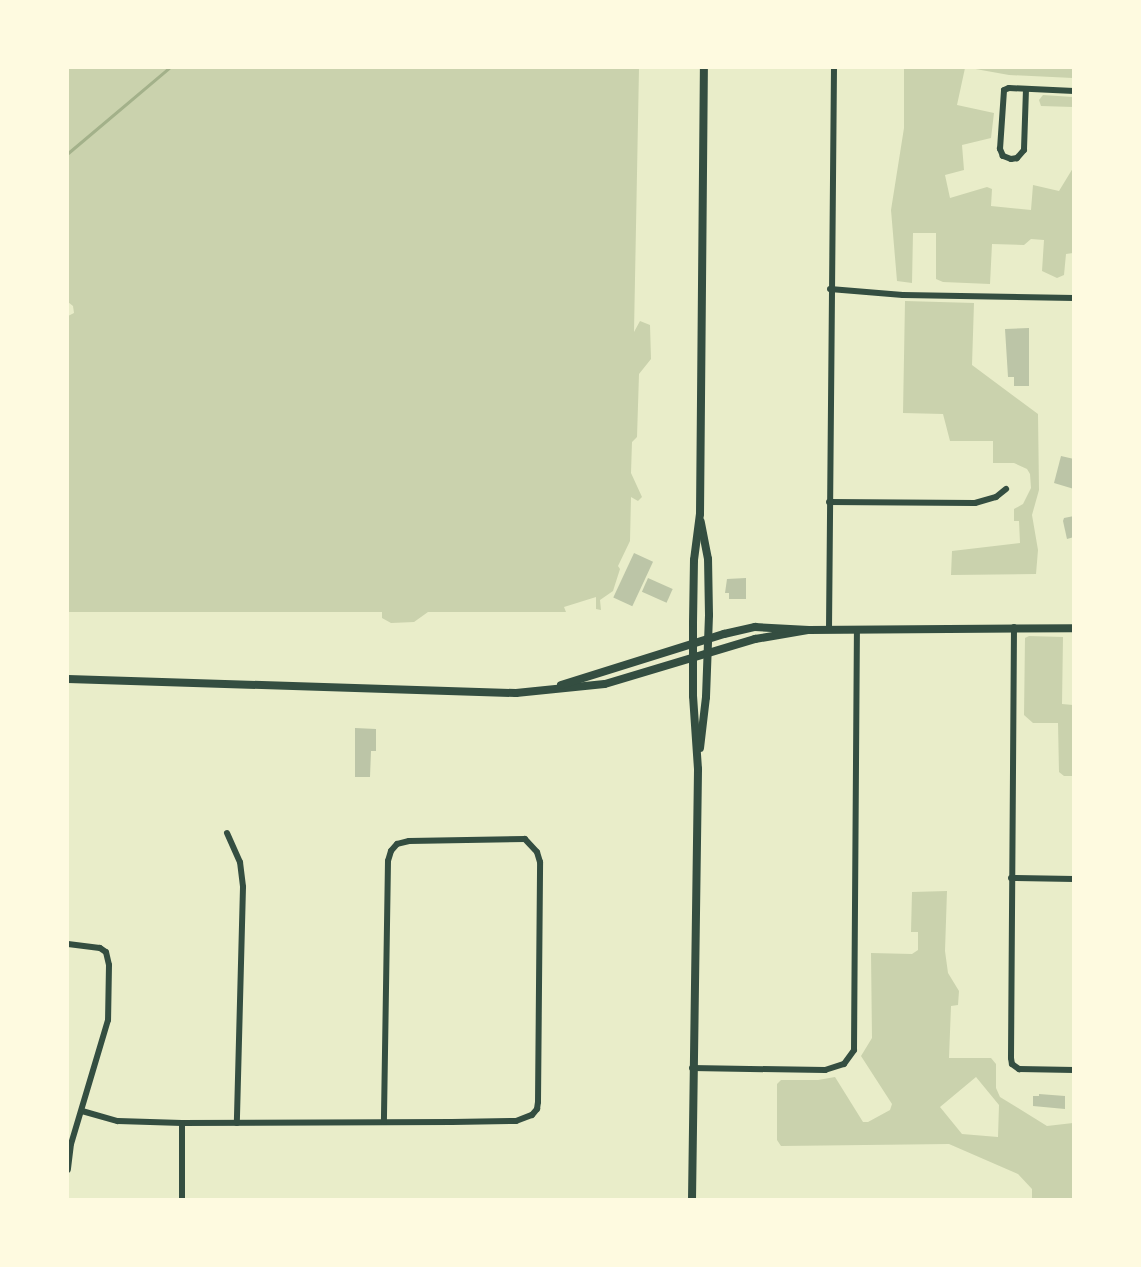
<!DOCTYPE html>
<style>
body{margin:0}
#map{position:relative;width:1141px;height:1267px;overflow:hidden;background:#e9edc9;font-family:"Varela Round",sans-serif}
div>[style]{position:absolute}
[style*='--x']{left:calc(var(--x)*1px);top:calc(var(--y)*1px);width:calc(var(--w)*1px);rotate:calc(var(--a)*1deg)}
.green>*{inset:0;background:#cad2ad}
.stream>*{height:3px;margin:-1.5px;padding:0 1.5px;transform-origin:1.5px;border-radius:1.5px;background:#a3b18a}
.building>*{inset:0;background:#bcc5a7;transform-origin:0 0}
.minor>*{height:6px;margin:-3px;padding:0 3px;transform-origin:3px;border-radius:3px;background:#344e41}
.tertiary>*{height:8px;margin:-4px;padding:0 4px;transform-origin:4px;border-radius:4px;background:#344e41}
span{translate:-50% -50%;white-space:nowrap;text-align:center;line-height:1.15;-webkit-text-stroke:5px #fefae0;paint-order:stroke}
.frame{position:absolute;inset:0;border:69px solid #fefae0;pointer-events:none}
</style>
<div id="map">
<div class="green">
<div style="clip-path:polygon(68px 68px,639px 68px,634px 332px,640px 321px,650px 325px,651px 359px,639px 374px,637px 437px,632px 442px,631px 473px,642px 497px,638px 501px,631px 497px,630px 541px,618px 566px,620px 569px,613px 591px,600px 600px,601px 610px,596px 609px,596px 597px,564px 607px,566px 612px,428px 612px,414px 622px,391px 623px,382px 618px,382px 612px,68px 612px,68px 316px,74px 313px,73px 306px,68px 302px)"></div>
<div style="clip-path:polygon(904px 68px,965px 68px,957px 105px,994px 113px,991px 138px,962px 145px,964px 170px,945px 175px,950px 198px,987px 187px,992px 189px,991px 206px,1031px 210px,1033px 185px,1059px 191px,1073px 168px,1073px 253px,1066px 254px,1064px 275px,1057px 278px,1042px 271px,1044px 240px,1031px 239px,1024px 245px,992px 244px,990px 284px,943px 282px,936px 279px,936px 233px,913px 233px,912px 283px,897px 281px,891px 210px,904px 128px)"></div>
<div style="clip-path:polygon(970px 68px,1073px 68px,1073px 78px,1009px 75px)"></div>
<div style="clip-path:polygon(1043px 95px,1073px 97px,1073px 107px,1041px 106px,1039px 100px)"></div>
<div style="clip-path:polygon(905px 301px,974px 303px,972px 365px,1038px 414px,1039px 490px,1032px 515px,1038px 550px,1036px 574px,951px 575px,952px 551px,1020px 543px,1019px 521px,1014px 521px,1014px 509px,1023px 504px,1031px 488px,1030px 474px,1027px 469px,1014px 463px,993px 463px,993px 441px,950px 441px,943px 414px,903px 413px)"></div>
<div style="clip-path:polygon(1029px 636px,1063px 637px,1062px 704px,1073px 705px,1073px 776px,1064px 776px,1059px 772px,1058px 723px,1033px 723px,1024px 715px,1025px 638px)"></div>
<div style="clip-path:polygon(evenodd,947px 891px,945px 951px,948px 973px,959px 991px,958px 1005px,951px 1006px,949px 1058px,991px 1058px,996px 1064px,996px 1088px,1000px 1097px,1047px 1126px,1073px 1123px,1073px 1199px,1032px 1199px,1032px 1189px,1018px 1174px,949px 1144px,781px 1146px,777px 1140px,777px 1084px,781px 1080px,818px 1080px,835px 1077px,863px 1122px,868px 1122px,890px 1110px,892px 1104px,861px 1056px,872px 1038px,871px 953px,912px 954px,918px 950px,918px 932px,911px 932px,912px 892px,947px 891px,976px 1077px,999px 1105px,998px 1137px,962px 1134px,940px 1107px,976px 1077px)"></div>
</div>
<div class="stream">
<div style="--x:68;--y:153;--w:132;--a:-40.1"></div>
</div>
<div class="building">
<div style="clip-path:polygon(1029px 328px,1029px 386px,1014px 386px,1014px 377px,1008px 377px,1005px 329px)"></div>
<div style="clip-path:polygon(1061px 456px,1074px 459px,1074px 489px,1054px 483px)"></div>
<div style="clip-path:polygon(1074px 516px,1074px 537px,1067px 539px,1063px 521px,1064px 518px)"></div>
<div style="left:634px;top:553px;width:21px;height:49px;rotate:25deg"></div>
<div style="left:648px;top:578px;width:27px;height:15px;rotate:24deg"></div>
<div style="clip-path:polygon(746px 578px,746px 599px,729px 599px,729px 593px,725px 593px,727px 579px)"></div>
<div style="clip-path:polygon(355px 728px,376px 729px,376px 751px,371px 751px,370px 777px,355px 777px)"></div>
<div style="clip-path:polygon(1039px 1094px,1065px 1096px,1065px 1109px,1033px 1106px,1033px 1096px,1039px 1096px)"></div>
</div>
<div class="minor">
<div style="--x:1026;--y:89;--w:61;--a:91.9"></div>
<div style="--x:1024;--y:150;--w:11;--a:131"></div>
<div style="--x:1017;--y:158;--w:6;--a:171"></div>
<div style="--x:1011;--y:159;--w:9;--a:-159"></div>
<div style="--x:1003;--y:156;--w:8;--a:-113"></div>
<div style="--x:1000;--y:149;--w:59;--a:-86.1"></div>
<div style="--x:1004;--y:90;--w:5;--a:-22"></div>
<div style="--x:1009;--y:88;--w:65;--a:2.6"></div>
<div style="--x:830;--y:289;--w:73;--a:4.7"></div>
<div style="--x:903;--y:295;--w:171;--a:1"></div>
<div style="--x:829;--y:502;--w:146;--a:0.4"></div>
<div style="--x:975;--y:503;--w:22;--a:-16"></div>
<div style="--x:996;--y:497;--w:13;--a:-39"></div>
<div style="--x:1014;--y:627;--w:431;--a:90.4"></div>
<div style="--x:1011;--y:1058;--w:6;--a:81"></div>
<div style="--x:1012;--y:1064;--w:9;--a:36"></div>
<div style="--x:1019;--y:1069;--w:55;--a:1"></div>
<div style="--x:829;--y:629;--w:561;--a:-89.49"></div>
<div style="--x:227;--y:833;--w:32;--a:66"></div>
<div style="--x:240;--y:862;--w:25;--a:83"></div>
<div style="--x:243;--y:887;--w:236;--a:91.5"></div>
<div style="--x:1011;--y:878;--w:63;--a:0.9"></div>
<div style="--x:68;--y:944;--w:32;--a:7"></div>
<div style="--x:100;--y:948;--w:7;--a:34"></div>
<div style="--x:106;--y:952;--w:13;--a:77"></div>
<div style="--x:109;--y:965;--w:55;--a:91"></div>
<div style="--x:108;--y:1020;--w:129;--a:106.6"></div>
<div style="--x:71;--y:1144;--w:26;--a:97"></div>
<div style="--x:692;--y:1068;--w:133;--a:0.9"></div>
<div style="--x:825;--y:1070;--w:20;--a:-18"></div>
<div style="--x:844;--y:1064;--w:17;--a:-54"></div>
<div style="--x:854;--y:1050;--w:421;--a:-89.6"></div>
<div style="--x:82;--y:1111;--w:37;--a:16"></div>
<div style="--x:118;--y:1121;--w:64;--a:1.8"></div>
<div style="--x:182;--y:1123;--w:270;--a:-0.2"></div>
<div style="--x:452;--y:1122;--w:64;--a:-0.9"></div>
<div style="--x:516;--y:1121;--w:17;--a:-21"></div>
<div style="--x:532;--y:1115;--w:8;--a:-50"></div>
<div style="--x:537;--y:1109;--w:7;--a:-82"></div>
<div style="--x:538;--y:1102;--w:240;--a:-89.5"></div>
<div style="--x:540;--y:862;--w:10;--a:-107"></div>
<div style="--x:537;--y:852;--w:18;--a:-133"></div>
<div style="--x:525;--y:839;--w:116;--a:179"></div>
<div style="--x:409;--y:841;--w:12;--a:166"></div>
<div style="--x:397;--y:844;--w:9;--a:131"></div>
<div style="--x:391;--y:851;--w:10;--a:107"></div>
<div style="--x:388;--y:861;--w:261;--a:90.9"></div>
<div style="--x:182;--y:1123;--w:77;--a:90"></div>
</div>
<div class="tertiary">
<div style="--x:68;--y:679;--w:448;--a:1.8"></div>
<div style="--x:516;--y:693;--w:89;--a:-5.8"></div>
<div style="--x:605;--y:684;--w:157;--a:-16.7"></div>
<div style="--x:755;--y:639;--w:55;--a:-9.5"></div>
<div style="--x:561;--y:685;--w:171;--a:-17.4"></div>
<div style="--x:724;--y:634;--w:32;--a:-13"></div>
<div style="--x:755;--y:627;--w:54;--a:3.2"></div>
<div style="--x:809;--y:630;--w:265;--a:-0.4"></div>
<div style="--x:700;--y:748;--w:51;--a:-83.3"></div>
<div style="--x:706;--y:697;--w:82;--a:-87.9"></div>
<div style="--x:709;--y:615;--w:56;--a:-91"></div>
<div style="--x:708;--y:559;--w:38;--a:-101"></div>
<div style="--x:692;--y:1200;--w:431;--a:-89.2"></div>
<div style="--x:698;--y:769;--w:73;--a:-93.9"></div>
<div style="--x:693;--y:696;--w:73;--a:-90"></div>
<div style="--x:693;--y:623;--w:63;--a:-89.1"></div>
<div style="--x:694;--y:560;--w:46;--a:-82.6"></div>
<div style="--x:700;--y:514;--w:446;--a:-89.5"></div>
</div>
<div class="frame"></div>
</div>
